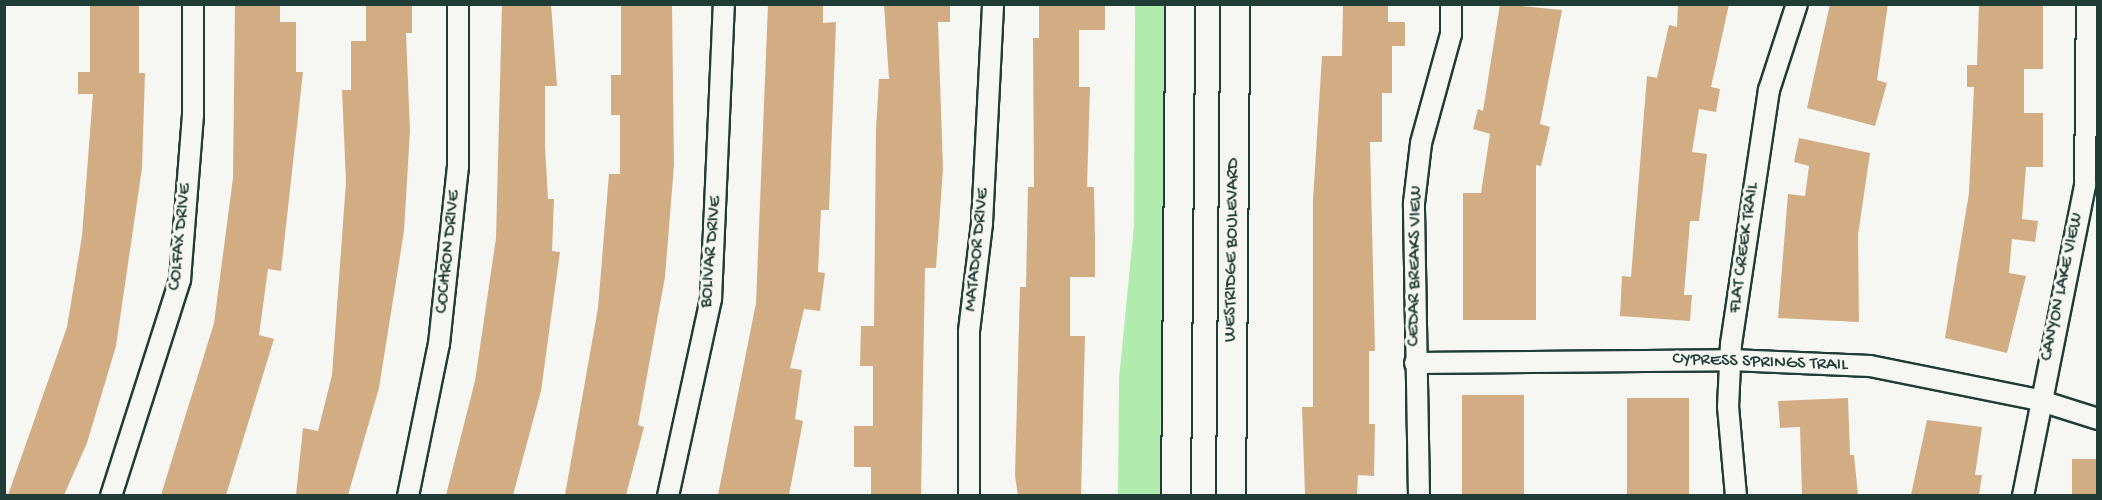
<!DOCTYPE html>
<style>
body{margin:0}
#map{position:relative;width:2102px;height:500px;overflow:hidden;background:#f6f6f2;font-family:"Gochi Hand",sans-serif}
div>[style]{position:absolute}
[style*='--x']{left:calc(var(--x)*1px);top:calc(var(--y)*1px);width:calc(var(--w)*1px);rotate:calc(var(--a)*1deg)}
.green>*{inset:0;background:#b2ebae}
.building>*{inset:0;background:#d2ad84;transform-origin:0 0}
.roads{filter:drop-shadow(2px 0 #1f3d34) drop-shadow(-2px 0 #1f3d34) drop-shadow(0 2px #1f3d34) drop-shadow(0 -2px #1f3d34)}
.street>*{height:20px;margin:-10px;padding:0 10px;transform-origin:10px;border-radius:10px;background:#f6f6f2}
.secondary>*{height:28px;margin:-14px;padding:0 14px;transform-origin:14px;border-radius:14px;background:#f6f6f2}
span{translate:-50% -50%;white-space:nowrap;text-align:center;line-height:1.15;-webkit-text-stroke:6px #f6f6f2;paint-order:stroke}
.street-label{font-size:18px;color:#1f3d34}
.frame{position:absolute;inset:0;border:6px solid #1f3d34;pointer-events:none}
</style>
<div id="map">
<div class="green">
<div style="clip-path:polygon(1135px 5px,1165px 5px,1160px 495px,1118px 495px,1119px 379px,1134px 226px)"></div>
</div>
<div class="building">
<div style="clip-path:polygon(90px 4px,139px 4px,139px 73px,145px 73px,142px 168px,116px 346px,87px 443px,64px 495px,8px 495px,67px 327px,82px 236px,93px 94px,78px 94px,78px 72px,90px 72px)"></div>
<div style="clip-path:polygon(235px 4px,280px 4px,280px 22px,296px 22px,296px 72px,303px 72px,281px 271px,268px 269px,259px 335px,274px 339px,226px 495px,161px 495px,214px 323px,233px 178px)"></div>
<div style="clip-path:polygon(366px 4px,412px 4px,412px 33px,406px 33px,410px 131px,404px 231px,379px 388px,348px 495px,296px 495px,303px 428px,318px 431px,332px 375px,346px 182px,342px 90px,351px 90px,351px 41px,366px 41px)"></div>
<div style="clip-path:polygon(502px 4px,551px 4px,557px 86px,545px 86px,545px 146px,548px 199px,554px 199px,552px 251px,560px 252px,541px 391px,513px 495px,446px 495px,475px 381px,496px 238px)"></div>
<div style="clip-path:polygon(621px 4px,672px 4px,674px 165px,665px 277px,638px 425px,644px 427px,626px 495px,565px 495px,598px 308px,609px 174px,620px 174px,620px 115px,611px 115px,611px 75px,621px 75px)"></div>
<div style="clip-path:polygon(768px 4px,823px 4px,823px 23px,836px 22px,829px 210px,821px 210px,818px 272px,825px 273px,820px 311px,804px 309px,790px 368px,802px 370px,795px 419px,803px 421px,789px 495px,718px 495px,756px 303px)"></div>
<div style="clip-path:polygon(884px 4px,950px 4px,950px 22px,938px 22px,943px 169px,936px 268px,925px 268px,921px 495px,871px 495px,871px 467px,854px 467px,854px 426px,873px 426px,873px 366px,860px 366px,861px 326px,874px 326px,876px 129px,879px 79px,889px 79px)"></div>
<div style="clip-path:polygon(1039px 4px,1105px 4px,1105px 30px,1079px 30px,1079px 87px,1090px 87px,1087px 187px,1094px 187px,1095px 237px,1095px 277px,1070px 277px,1070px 336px,1085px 336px,1081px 495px,1018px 495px,1015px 476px,1020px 287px,1026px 287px,1028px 187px,1034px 187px,1033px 38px,1039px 38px)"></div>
<div style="clip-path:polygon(1343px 4px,1388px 4px,1388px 22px,1405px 22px,1405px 46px,1392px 46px,1392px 93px,1382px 93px,1382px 142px,1370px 142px,1375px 351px,1369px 351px,1369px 424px,1375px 424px,1374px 476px,1358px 475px,1357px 495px,1305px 495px,1302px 407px,1313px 407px,1313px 200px,1322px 56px,1342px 56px)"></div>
<div style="clip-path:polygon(1500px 4px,1562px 10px,1540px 124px,1550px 127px,1541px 166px,1536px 165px,1536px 320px,1463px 320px,1463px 193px,1481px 193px,1490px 134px,1473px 129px,1478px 109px,1483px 111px)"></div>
<div style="clip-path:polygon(1678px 4px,1729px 4px,1711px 87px,1720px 89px,1716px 112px,1699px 109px,1692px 152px,1707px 154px,1699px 221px,1690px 221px,1684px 295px,1692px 295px,1690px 321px,1620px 316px,1622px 276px,1631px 277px,1647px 76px,1657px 78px,1669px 25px,1677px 27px)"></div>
<div style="clip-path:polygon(1830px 4px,1888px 4px,1877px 80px,1887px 83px,1875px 126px,1807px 108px)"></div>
<div style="clip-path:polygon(1979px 4px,2043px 4px,2043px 69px,2024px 69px,2024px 113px,2043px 113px,2043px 167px,2026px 167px,2022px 219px,2038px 221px,2035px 242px,2012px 239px,2009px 273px,2026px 276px,2007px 353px,1945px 338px,1969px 193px,1974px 87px,1967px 87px,1967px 65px,1977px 65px)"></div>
<div style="clip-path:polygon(1799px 138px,1870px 153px,1858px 235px,1859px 322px,1778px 318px,1788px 194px,1805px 196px,1809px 166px,1794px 162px)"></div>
<div style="left:1462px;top:395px;width:62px;height:100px"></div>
<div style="left:1627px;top:398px;width:62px;height:97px"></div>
<div style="clip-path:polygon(1848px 398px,1850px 455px,1854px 455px,1858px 495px,1802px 495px,1800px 427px,1780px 428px,1778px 401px)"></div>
<div style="clip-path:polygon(1927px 420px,1982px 427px,1975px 475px,1982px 475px,1979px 495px,1911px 495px)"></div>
<div style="left:2072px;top:459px;width:25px;height:36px"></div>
</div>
<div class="roads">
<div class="street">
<div style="--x:1415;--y:363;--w:316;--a:-0.5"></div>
<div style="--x:1731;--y:360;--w:139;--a:2.5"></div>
<div style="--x:1870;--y:366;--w:171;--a:11.4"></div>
<div style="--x:2038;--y:400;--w:63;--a:17.6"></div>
<div style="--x:111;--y:496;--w:227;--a:-72.3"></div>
<div style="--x:180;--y:280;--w:166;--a:-85.5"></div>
<div style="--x:193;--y:115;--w:111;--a:-90"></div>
<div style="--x:408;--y:496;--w:155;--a:-78.5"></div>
<div style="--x:439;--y:344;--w:179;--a:-83.9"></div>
<div style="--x:458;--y:166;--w:162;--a:-90"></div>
<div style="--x:668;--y:496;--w:202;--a:-77.7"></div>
<div style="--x:711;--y:299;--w:295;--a:-87.5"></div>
<div style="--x:969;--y:496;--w:165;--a:-90"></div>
<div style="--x:969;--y:331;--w:109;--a:-83.1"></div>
<div style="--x:982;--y:223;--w:219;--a:-87.1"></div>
<div style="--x:1419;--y:496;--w:293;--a:-91"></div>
<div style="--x:1414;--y:203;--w:60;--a:-83.3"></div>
<div style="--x:1421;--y:143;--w:113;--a:-74.6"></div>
<div style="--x:1451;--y:34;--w:30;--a:-90"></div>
<div style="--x:1736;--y:496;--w:89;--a:-95.1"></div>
<div style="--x:1728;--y:407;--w:63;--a:-87.3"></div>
<div style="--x:1731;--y:344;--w:257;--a:-81.5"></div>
<div style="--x:1769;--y:90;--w:90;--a:-72"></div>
<div style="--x:2023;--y:496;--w:317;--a:-78.7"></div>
<div style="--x:2085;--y:185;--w:181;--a:-89.4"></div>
</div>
<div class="secondary">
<div style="--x:1176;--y:496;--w:492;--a:-89.5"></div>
<div style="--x:1231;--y:496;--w:492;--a:-89.5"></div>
</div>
</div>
<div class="street-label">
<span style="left:181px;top:237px;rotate:-84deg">COLFAX DRIVE</span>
<span style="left:1745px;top:248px;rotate:-82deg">FLAT CREEK TRAIL</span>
<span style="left:978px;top:250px;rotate:-84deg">MATADOR DRIVE</span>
<span style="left:1233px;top:250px;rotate:-89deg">WESTRIDGE BOULEVARD</span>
<span style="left:449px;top:252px;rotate:-84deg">COCHRON DRIVE</span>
<span style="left:712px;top:252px;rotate:-85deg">BOLIVAR DRIVE</span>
<span style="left:1416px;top:266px;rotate:-89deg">CEDAR BREAKS VIEW</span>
<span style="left:2063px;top:287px;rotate:-78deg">CANYON LAKE VIEW</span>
<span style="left:1760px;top:363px;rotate:2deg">CYPRESS SPRINGS TRAIL</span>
</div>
<div class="frame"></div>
</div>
